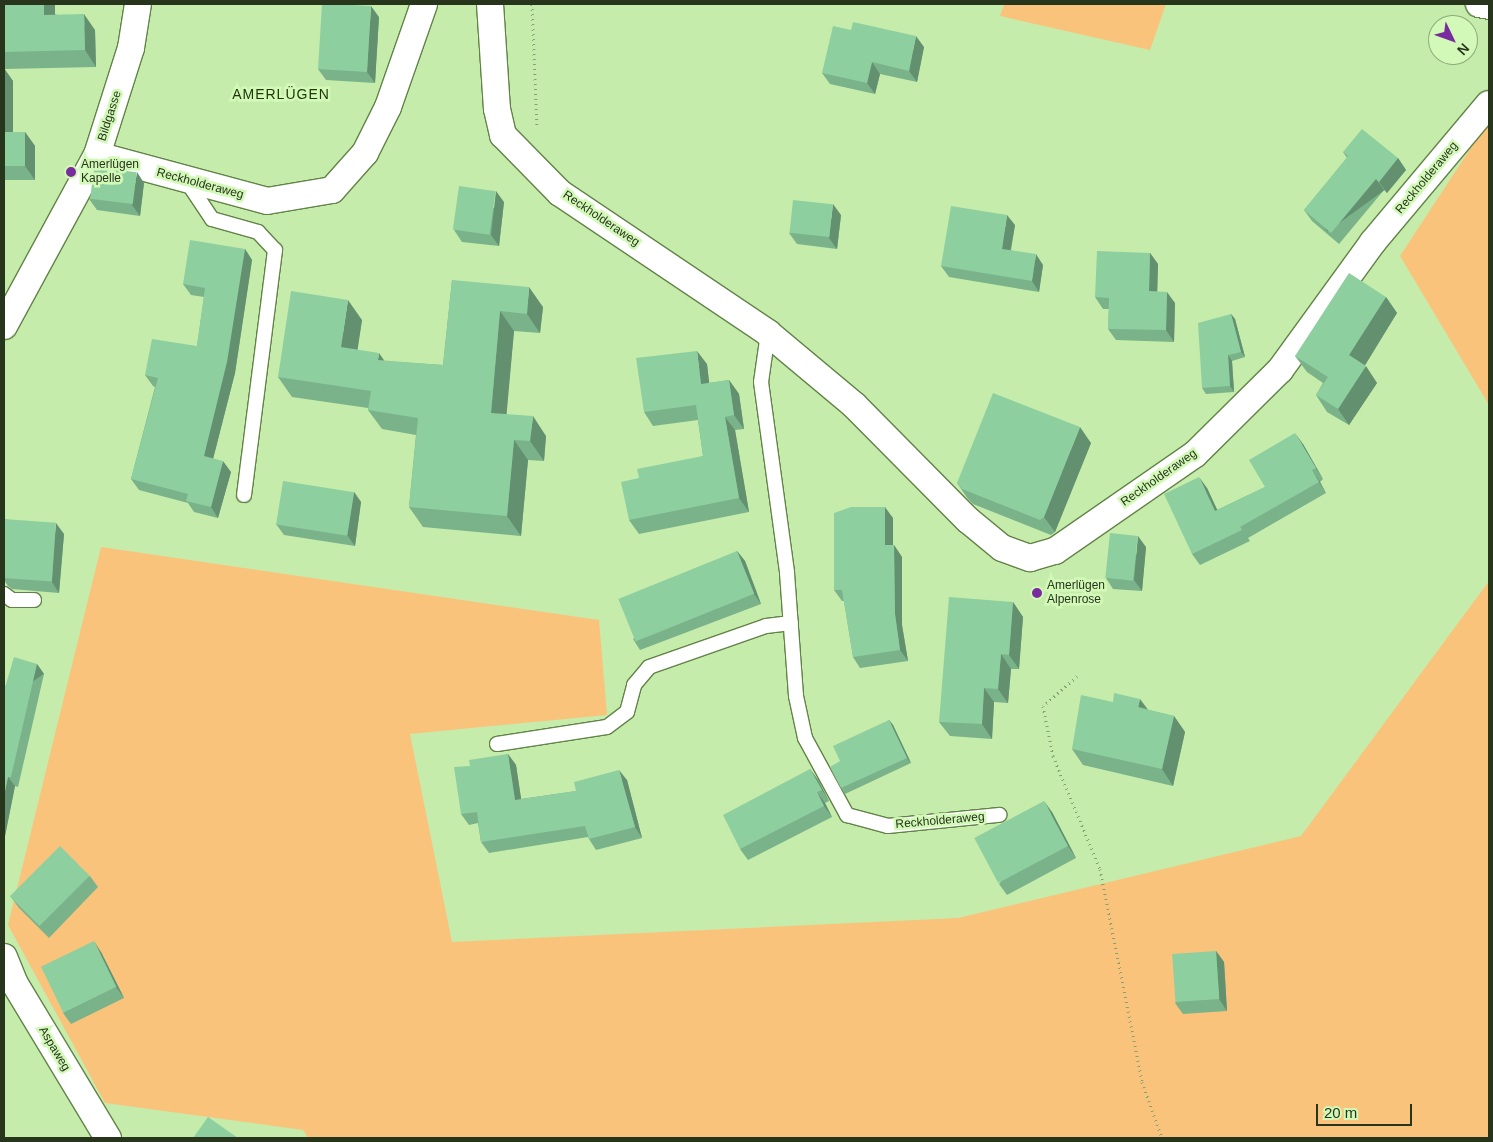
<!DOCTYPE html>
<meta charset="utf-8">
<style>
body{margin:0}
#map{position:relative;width:1493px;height:1142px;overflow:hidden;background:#c6ecab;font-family:Arial,sans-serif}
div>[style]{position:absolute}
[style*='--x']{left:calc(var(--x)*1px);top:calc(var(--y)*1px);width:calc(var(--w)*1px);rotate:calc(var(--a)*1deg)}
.green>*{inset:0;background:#fac37c}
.path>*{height:3px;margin-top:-1.5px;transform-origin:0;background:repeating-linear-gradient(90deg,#85a171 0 1px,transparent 0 5px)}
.roads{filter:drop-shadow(1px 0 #628347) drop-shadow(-1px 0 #628347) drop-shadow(0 1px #628347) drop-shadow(0 -1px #628347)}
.lane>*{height:14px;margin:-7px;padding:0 7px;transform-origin:7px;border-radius:7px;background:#fff}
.street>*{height:26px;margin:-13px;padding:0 13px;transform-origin:13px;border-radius:13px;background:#fff}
.wall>*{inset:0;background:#7ab28a}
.shaded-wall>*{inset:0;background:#639170;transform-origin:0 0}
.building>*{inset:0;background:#8ecfa0;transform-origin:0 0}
.dots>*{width:14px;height:14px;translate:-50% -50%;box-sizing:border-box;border:2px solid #d3f9b8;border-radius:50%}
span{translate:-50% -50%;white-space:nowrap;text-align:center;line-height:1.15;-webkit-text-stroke:5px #d3f9b8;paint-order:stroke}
.street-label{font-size:12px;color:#27351c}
.poi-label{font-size:12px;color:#27351c}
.left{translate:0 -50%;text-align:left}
.neighbourhood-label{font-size:14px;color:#203709;letter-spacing:1px}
.frame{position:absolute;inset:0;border:5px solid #27351c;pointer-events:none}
.north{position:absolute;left:1428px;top:15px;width:50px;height:50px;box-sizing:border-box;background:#d3f9b8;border:1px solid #8eab7a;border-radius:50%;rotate:132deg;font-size:14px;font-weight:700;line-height:20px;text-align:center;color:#27351c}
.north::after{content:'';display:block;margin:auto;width:18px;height:22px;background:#792c9d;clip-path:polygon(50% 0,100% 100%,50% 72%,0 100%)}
.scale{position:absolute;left:1316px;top:1104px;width:96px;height:22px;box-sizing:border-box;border:2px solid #27351c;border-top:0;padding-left:6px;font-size:15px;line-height:18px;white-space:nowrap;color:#27351c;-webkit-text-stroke:4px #d3f9b8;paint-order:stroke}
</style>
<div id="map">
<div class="green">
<div style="clip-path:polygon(1004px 4px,1166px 4px,1150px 50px,1000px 16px)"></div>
<div style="clip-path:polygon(1489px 120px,1489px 405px,1400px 256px)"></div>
<div style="clip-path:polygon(101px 547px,599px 620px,607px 715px,410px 734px,452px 942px,958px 918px,1301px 836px,1489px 581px,1489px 1138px,308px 1138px,303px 1130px,105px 1103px,8px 925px)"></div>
</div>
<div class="path">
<div style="--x:532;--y:4;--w:122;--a:87.7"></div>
<div style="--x:1077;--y:676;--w:45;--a:138.6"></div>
<div style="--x:1043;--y:706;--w:51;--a:78.7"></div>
<div style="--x:1053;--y:756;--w:122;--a:67.4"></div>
<div style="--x:1100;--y:869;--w:217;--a:78.8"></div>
<div style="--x:1142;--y:1082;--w:59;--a:70.3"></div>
</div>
<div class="roads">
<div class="lane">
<div style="--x:186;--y:180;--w:47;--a:56.3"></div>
<div style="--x:212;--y:219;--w:48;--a:15.8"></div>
<div style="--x:258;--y:232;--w:25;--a:47"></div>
<div style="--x:275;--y:250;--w:247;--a:97.2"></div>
<div style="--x:768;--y:333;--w:49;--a:98.1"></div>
<div style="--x:761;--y:382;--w:193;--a:82.2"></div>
<div style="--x:787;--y:573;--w:123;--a:85.8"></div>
<div style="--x:796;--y:696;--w:43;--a:77.9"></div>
<div style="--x:805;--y:738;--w:88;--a:61.4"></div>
<div style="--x:847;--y:815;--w:42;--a:15"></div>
<div style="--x:888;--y:826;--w:112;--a:-5.7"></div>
<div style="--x:4;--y:594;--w:10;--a:37"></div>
<div style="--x:12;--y:600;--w:22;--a:0"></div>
<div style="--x:497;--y:744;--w:111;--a:-8.8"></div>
<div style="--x:607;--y:727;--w:25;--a:-37"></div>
<div style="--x:627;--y:712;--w:28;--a:-75"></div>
<div style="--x:634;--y:685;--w:23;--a:-50"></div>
<div style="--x:649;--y:667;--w:124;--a:-19.3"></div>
<div style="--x:766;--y:626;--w:25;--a:-7"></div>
</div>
<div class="street">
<div style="--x:490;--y:4;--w:105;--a:86.2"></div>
<div style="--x:497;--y:109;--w:27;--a:77"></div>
<div style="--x:503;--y:135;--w:81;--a:45.5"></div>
<div style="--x:560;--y:193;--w:251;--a:33.9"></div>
<div style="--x:768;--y:333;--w:112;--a:39.9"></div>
<div style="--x:854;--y:405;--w:162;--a:45.3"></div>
<div style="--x:968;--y:520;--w:44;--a:39.5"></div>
<div style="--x:1002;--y:548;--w:30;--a:20"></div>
<div style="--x:1030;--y:558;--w:26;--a:-16"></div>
<div style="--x:1055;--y:551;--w:170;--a:-34.7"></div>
<div style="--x:1195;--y:454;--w:120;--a:-44.7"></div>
<div style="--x:1280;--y:370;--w:158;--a:-54"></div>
<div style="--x:1373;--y:242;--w:180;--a:-50"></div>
<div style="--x:1479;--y:4;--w:10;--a:11"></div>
<div style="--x:97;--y:155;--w:176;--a:15.1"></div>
<div style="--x:267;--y:201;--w:66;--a:-9.6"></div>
<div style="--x:332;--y:190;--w:50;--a:-48.3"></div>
<div style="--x:365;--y:153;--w:51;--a:-63.4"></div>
<div style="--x:388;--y:107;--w:109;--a:-70.7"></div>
<div style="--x:4;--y:326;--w:195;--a:-61.5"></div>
<div style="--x:97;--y:155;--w:112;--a:-72.4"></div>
<div style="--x:131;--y:48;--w:45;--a:-81"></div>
<div style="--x:4;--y:957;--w:29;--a:68"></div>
<div style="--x:15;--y:984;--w:180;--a:58.9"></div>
</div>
</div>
<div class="wall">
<div style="clip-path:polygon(4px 4px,55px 4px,55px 14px,95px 30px,96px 67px,4px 69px,13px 81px,13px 132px,25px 132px,35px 146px,35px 180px,4px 180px)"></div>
<div style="clip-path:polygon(379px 17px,375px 83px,326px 80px,318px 69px)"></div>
<div style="clip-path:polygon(924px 47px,917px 82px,880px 74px,875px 94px,830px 84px,822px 73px)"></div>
<div style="clip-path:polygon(1343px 152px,1398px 158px,1406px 170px,1387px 193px,1384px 190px,1339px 244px,1312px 221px,1304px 210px,1347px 158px)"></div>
<div style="clip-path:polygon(144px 183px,140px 216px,97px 210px,89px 199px)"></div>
<div style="clip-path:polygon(504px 202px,499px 246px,462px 242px,454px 230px)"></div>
<div style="clip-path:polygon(841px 215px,837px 249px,797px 244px,789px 233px)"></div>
<div style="clip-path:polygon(1015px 225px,1011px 250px,1043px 265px,1039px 292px,949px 277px,941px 266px)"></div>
<div style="clip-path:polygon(245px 249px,252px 260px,235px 373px,213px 459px,231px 472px,218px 518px,194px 512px,188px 503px,139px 490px,131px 479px,155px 387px,153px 386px,145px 375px,197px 346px,204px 297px,191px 295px,183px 284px)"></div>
<div style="clip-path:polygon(1150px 253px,1158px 264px,1157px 292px,1175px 303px,1174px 342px,1116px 340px,1108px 329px,1109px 309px,1103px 309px,1095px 297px)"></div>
<div style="clip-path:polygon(452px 280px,543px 307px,540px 333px,514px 331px,506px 414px,546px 436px,544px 461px,528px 460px,521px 536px,423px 527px,409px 507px,416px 435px,382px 429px,368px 410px,368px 408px,292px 397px,278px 377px,362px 320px,357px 350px,384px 361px,443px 365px)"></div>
<div style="clip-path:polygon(1386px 297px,1397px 313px,1364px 365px,1377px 383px,1349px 425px,1327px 412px,1316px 395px,1323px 383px,1307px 372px,1295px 356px)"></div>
<div style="clip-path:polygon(1231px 314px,1235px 319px,1245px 357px,1232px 361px,1234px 392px,1206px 394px,1202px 388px)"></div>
<div style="clip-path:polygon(707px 364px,709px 383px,729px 380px,739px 394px,744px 429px,735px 430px,749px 512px,639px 534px,629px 520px,639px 478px,703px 456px,698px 420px,653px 426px,644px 412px)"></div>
<div style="clip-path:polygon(1091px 443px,1055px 532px,1051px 535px,973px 504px,968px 499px,957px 483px)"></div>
<div style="clip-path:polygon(1303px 444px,1323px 479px,1320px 482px,1326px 493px,1248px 538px,1250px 541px,1200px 565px,1192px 554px,1207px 488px,1217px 510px,1265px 487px)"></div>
<div style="clip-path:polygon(354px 492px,361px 502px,355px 546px,284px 535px,276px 524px)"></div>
<div style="clip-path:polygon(893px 518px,893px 545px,894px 545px,902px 557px,902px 625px,908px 661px,860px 668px,853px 657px,844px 601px,842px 601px,834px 590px)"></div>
<div style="clip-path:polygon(4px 519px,64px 534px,59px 593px,12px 589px,8px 586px,4px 580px)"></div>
<div style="clip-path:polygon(1146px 547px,1142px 591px,1113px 589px,1106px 578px)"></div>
<div style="clip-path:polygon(737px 551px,745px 561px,761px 604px,640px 650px,633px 639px)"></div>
<div style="clip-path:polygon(1013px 602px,1023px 617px,1019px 669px,1011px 669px,1008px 703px,994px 702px,992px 739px,950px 736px,939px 722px)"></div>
<div style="clip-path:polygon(37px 664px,44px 674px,18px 787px,15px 786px,4px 841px,4px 691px)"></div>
<div style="clip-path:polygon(1148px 710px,1174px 716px,1185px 732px,1173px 786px,1083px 765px,1072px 749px)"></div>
<div style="clip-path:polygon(889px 720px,893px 725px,911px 763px,845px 794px,841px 788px,840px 761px)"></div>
<div style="clip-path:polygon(508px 754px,516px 765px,521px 799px,576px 791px,627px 780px,642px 838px,596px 850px,589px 839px,588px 837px,489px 853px,481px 842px,478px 823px,469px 825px,461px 814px,470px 766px)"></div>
<div style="clip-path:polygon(810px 769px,818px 780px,829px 801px,825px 803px,832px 817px,748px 860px,740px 849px)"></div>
<div style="clip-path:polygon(1052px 812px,1076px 858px,1007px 895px,999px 884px)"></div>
<div style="clip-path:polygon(90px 876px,98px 887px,49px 938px,19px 908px,11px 897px)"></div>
<div style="clip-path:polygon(1216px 951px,1224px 962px,1227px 1011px,1183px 1014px,1175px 1003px)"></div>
<div style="clip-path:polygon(101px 952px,124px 998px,71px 1024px,63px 1013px)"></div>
</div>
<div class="shaded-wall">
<div style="clip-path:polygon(44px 4px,55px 4px,55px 31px,44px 15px)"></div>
<div style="clip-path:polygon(371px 6px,379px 17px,375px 83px,367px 72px)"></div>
<div style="clip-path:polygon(84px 14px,95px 30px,96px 67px,85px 50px)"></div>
<div style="clip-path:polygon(916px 36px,924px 47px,917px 82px,909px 71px)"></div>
<div style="clip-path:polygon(872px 62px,880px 74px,875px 94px,867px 83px)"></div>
<div style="clip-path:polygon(4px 68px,13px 81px,13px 146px,4px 133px)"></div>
<div style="clip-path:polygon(25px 132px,35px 146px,35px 180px,25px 166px)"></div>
<div style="clip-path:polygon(1398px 158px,1406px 170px,1387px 193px,1379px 182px)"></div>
<div style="clip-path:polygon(137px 172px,144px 183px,140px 216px,132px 205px)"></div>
<div style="left:1376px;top:179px;width:14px;height:70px;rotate:54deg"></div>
<div style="clip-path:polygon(496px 191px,504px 202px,499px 246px,491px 235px)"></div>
<div style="clip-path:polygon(833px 204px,841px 215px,837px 249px,829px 238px)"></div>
<div style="clip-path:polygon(1007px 215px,1015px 225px,1009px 259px,1002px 249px)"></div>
<div style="clip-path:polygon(245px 249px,252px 260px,235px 373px,211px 467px,204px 456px)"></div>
<div style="clip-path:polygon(1150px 253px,1158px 264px,1157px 303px,1149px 291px)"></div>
<div style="clip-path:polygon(1036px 254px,1043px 265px,1039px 292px,1032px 281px)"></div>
<div style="clip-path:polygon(529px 287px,543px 307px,540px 333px,527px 314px)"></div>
<div style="clip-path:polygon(1167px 292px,1175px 303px,1174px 342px,1166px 330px)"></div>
<div style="clip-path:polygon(1386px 297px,1397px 313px,1361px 372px,1349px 355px)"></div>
<div style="clip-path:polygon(348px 300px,362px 320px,355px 367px,341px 347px)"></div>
<div style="clip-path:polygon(500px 311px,514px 331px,505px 432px,491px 413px)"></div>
<div style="clip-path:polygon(1231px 314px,1235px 319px,1245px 357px,1241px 352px)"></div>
<div style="clip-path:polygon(697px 351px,707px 364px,711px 398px,701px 384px)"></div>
<div style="clip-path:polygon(379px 353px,393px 373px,378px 360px)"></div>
<div style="clip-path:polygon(1228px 355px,1232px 361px,1234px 392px,1230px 386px)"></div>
<div style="clip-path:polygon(1366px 366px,1377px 383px,1349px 425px,1338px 409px)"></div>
<div style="clip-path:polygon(729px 380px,739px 394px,744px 429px,734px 415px)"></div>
<div style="clip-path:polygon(533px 416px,546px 436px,544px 461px,530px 441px)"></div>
<div style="clip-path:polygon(725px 417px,735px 430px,749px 512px,739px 498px)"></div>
<div style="clip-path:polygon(1080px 427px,1091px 443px,1055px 532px,1044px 517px)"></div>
<div style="clip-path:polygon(1295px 433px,1303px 444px,1323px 479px,1316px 468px)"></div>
<div style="clip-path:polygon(514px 440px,528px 460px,521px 536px,507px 516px)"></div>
<div style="clip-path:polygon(223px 461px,231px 472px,218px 518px,211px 507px)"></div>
<div style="clip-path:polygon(1312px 470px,1320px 482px,1326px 493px,1319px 482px)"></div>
<div style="clip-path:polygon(1199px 477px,1207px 488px,1223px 522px,1215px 511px)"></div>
<div style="clip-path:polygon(354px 492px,361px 502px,355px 546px,347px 535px)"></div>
<div style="clip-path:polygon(885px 507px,893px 518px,893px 557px,885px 545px)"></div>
<div style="clip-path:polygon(56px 523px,64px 534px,59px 593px,52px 582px)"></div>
<div style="clip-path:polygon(1138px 536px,1146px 547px,1142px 591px,1134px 580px)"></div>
<div style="clip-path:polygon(894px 545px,902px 557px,902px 625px,908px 661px,900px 650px,895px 614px)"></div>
<div style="clip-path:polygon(737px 551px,745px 561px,761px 604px,754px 594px)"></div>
<div style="clip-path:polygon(1013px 602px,1023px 617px,1019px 669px,1009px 655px)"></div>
<div style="clip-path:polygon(1001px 654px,1011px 669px,1008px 703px,998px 689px)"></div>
<div style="left:37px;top:664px;width:12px;height:116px;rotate:55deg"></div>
<div style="clip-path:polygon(984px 688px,994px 702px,992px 739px,982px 724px)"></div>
<div style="clip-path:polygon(1140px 699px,1152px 715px,1138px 707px)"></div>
<div style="clip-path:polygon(1174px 716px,1185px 732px,1173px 786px,1162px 769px)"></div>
<div style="clip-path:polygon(889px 720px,893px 725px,911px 763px,907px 758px)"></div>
<div style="clip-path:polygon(508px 754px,516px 765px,523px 811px,515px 800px)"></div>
<div style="clip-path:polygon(810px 769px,818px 780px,829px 801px,822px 790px)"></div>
<div style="clip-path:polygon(619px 770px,627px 780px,642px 838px,635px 827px)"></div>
<div style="clip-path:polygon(8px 777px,15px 786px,4px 841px,4px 796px)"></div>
<div style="clip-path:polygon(817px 792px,825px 803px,832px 817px,824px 806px)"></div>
<div style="clip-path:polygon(1044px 801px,1052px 812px,1076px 858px,1068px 846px)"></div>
<div style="clip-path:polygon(94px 941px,101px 952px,124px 998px,116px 987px)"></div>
<div style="clip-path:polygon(1216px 951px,1224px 962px,1227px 1011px,1219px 999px)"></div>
</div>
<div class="building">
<div style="clip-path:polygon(4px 4px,44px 4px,44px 15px,84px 14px,85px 50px,4px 52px)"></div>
<div style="clip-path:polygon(322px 4px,336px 4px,371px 6px,367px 72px,318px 69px)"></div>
<div style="clip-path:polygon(853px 22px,916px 36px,909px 71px,872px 62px,867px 83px,822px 73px,833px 26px,851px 30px)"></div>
<div style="clip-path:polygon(1362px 129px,1398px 158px,1379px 182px,1376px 179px,1331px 233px,1304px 210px,1348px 156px,1343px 152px)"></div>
<div style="left:4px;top:132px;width:21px;height:34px"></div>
<div style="left:94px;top:167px;width:43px;height:32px;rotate:7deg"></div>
<div style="left:459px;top:186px;width:37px;height:44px;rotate:8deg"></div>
<div style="left:793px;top:200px;width:40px;height:33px;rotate:6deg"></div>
<div style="clip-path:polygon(951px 206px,1007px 215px,1002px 249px,1036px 254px,1032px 281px,941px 266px)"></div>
<div style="clip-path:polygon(190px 240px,245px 249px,227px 362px,204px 456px,223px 461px,211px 507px,186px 501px,188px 494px,131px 479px,158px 378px,145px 375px,152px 339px,197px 346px,205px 288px,183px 284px)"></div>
<div style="clip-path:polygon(1097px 251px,1150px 253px,1149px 291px,1167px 292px,1166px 330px,1108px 329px,1109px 298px,1095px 297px)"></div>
<div style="clip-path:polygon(1349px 273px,1386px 297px,1349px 355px,1366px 366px,1338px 409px,1316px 395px,1328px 377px,1295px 356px)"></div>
<div style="clip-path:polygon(452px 280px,529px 287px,527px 314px,500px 311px,491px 413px,533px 416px,530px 441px,514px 440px,507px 516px,409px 507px,418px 418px,368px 410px,371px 391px,278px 377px,291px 291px,348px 300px,341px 347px,379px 353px,378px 360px,443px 365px)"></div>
<div style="clip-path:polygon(1231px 314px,1241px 352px,1228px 355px,1230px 386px,1202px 388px,1198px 323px)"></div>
<div style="clip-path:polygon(697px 351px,701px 384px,729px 380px,734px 415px,725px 417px,739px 498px,629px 520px,621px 482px,639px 478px,637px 469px,703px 456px,696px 405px,644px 412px,636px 358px)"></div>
<div style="clip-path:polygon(993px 393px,1080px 427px,1044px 517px,1040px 520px,962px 489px,957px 483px)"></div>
<div style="clip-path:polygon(1295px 433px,1316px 468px,1312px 470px,1319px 482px,1240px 527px,1242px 530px,1192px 554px,1164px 494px,1199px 477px,1215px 511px,1265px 487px,1249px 460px)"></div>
<div style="left:283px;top:481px;width:72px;height:44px;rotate:9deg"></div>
<div style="clip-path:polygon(851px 507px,885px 507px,885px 545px,894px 545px,895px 614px,900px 650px,853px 657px,842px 590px,834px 590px,834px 513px)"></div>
<div style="left:4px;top:519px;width:52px;height:59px;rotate:4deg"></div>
<div style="left:1110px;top:533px;width:28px;height:45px;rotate:6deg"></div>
<div style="left:737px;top:551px;width:46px;height:128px;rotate:68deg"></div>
<div style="clip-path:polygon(949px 597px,1013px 602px,1009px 655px,1001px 654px,998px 689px,984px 688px,982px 724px,939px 722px)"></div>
<div style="clip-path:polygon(14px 657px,37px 664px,11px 777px,8px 777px,4px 796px,4px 691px)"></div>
<div style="clip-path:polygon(1114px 693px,1140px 699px,1138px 707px,1174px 716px,1162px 769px,1072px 749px,1081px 695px,1113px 702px)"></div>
<div style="clip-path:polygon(889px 720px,907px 758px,841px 788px,830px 767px,840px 761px,833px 746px)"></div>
<div style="clip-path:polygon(508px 754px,515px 800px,576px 791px,574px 782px,619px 770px,635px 827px,589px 839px,585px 826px,481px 842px,477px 812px,461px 814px,454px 767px,470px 766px,469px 760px)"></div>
<div style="clip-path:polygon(810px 769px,822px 790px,817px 792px,824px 806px,740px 849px,723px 815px)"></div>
<div style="left:1044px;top:801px;width:51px;height:79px;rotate:62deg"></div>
<div style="left:60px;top:846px;width:42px;height:71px;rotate:45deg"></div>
<div style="left:94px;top:941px;width:51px;height:59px;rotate:64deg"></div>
<div style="left:1216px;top:951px;width:48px;height:44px;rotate:86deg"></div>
<div style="clip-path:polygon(208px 1117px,238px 1138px,193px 1138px)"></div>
</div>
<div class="dots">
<div style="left:71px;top:172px;background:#792c9d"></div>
<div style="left:1037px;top:593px;background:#792c9d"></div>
</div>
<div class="street-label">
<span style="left:110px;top:116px;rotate:-72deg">Bildgasse</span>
<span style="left:1427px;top:178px;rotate:-50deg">Reckholderaweg</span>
<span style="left:200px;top:184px;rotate:15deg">Reckholderaweg</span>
<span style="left:601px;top:219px;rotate:34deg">Reckholderaweg</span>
<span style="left:1159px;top:478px;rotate:-35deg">Reckholderaweg</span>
<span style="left:940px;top:821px;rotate:-5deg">Reckholderaweg</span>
<span style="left:54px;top:1049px;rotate:59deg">Aspaweg</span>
</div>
<div class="poi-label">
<span class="left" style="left:81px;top:172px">Amerlügen<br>Kapelle</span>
<span class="left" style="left:1047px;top:593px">Amerlügen<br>Alpenrose</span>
</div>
<div class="neighbourhood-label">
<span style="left:281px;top:94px">AMERLÜGEN</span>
</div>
<div class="frame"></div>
<div class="north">N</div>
<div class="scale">20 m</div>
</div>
